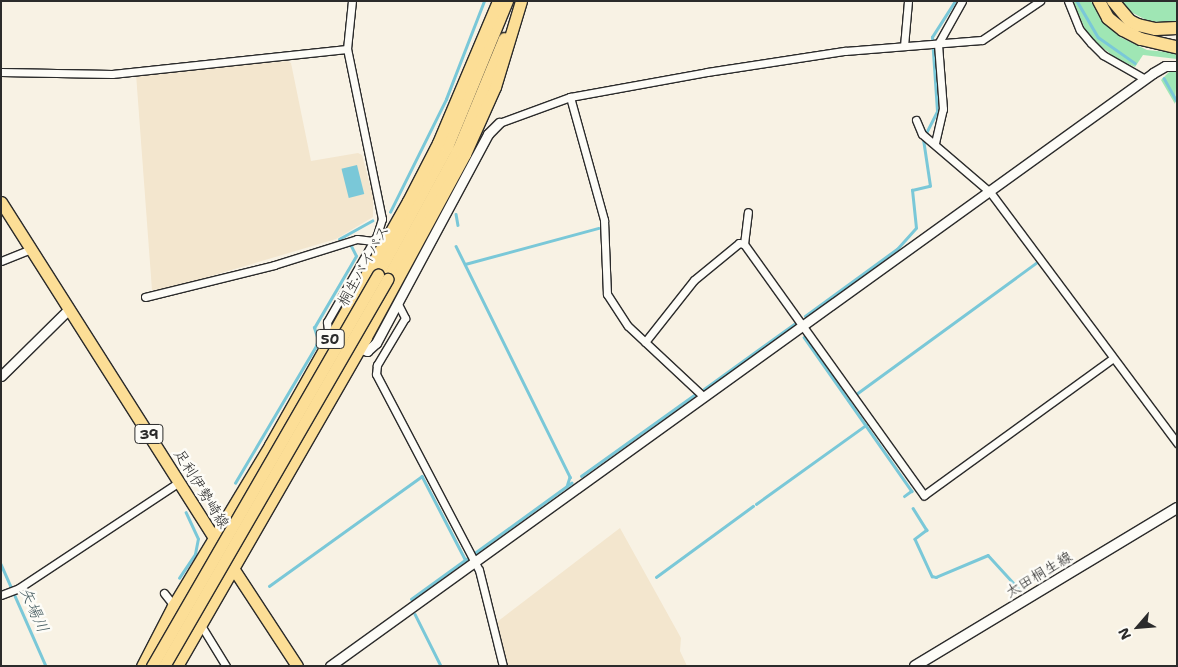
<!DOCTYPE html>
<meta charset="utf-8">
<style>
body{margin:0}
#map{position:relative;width:1178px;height:667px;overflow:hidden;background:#f8f2e4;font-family:"Shantell Sans","Klee One",sans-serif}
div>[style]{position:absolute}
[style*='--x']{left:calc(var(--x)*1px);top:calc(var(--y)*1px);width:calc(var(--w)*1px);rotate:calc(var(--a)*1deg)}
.built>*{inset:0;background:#f3e6ce}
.green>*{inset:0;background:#9fe6b4}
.water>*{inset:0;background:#7ac8d8;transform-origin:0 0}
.stream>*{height:2.5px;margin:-1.25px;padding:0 1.25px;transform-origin:1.25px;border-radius:1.25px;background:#7ac8d8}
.roads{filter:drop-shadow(1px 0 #2b2b2b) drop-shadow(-1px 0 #2b2b2b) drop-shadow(0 1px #2b2b2b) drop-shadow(0 -1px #2b2b2b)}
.minor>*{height:7px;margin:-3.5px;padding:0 3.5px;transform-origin:3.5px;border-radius:3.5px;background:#fdfcf7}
.tertiary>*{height:9px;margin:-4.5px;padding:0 4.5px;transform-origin:4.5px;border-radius:4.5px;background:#fdfcf7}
.secondary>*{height:10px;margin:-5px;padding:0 5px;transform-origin:5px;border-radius:5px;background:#fdfcf7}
.primary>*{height:11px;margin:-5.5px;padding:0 5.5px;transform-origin:5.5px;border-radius:5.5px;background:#fcde96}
.trunk>*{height:11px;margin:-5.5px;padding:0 5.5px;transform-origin:5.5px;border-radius:5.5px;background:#fcde96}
.motorway>*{height:12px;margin:-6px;padding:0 6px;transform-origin:6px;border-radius:6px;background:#fcde96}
.bridges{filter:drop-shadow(1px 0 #2b2b2b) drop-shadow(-1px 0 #2b2b2b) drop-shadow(0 1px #2b2b2b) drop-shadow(0 -1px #2b2b2b)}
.trunk-bridge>*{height:11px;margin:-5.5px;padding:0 5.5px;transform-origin:5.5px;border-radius:5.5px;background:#fcde96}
span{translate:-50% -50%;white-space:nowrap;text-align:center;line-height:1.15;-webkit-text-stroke:5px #fdfcf7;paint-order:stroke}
.shield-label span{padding:1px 4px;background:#fdfcf7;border:1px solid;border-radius:4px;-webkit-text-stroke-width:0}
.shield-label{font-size:14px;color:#2b2b2b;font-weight:700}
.street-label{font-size:15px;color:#2b2b2b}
.water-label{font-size:16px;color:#435a5f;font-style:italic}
.frame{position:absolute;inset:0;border:2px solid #2b2b2b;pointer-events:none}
.north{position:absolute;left:1113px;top:602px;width:50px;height:50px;-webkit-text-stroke:4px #fdfcf7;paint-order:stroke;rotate:243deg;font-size:14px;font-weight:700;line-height:20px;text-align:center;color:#2b2b2b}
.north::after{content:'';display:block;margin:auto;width:18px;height:22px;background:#2b2b2b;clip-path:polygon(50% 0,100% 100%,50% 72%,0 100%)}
</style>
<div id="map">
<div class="built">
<div style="clip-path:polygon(288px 61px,291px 63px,311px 161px,358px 153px,362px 155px,373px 196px,373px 217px,336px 239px,171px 288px,152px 290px,136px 74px)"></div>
<div style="clip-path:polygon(620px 528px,681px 638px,680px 651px,687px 666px,508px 666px,497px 622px)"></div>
</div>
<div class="green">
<div style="clip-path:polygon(1073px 1px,1091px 1px,1101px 20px,1120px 37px,1147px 50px,1177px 53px,1177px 59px,1143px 55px,1135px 67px,1117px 59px,1088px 36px)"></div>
<div style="clip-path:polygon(1121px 1px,1177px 1px,1177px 24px,1148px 21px,1131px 12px)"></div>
<div style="clip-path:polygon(1170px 71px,1177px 71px,1175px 104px,1161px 80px)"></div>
</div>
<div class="water">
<div style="left:357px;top:165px;width:30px;height:16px;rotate:76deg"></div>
</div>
<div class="stream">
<div style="--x:1077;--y:1;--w:42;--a:59.7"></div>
<div style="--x:1098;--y:37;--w:45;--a:35.1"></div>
<div style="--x:1164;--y:78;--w:26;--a:61"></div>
<div style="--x:390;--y:212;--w:126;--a:-63.6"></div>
<div style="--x:446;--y:99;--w:105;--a:-68.8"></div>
<div style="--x:456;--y:214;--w:11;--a:80"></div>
<div style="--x:339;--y:239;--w:38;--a:-29"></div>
<div style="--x:456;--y:246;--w:258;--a:63.7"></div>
<div style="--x:570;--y:477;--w:10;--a:107"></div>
<div style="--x:465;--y:264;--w:138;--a:-15.1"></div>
<div style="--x:805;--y:316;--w:114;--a:-36.1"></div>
<div style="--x:897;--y:249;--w:28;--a:-48"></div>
<div style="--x:916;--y:228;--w:38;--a:-96"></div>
<div style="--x:912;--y:190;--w:18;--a:-13"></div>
<div style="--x:930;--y:186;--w:48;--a:-98.5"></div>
<div style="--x:923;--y:139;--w:31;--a:-63"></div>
<div style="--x:937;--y:111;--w:74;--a:-93.9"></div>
<div style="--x:932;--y:37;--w:43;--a:-57.4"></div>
<div style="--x:804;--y:337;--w:188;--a:55"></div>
<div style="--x:912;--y:491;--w:9;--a:144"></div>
<div style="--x:704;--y:389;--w:111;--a:-35.8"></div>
<div style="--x:848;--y:400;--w:233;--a:-36.1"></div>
<div style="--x:581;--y:476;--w:139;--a:-35.6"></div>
<div style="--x:235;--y:483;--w:159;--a:-59.4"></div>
<div style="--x:316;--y:346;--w:6;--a:-72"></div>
<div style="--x:318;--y:340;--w:13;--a:-108"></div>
<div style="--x:314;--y:328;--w:83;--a:-59.7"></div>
<div style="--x:356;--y:256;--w:11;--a:-117"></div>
<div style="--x:756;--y:504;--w:135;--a:-35.7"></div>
<div style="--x:913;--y:508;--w:26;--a:58"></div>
<div style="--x:927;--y:530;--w:15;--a:143"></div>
<div style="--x:915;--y:539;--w:41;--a:65.3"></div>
<div style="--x:932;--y:576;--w:4;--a:14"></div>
<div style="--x:936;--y:577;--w:56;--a:-22.9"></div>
<div style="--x:988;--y:555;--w:45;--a:47.7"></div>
<div style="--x:1;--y:564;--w:111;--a:66.2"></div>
<div style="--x:656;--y:577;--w:120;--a:-36.2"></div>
<div style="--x:179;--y:578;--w:29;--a:-56"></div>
<div style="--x:195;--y:554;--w:15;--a:-79"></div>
<div style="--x:198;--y:539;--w:29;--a:-115"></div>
<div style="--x:269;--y:586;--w:188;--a:-35.7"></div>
<div style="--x:422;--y:476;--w:96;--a:62.6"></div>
<div style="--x:411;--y:599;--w:198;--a:-35.9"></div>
<div style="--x:415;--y:614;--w:58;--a:63.4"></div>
</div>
<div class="roads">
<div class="minor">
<div style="--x:1068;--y:1;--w:31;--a:68"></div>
<div style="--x:1080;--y:30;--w:17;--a:50"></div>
<div style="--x:1091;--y:43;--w:17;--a:45"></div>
<div style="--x:1103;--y:55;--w:48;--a:29.7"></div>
<div style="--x:904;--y:46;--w:45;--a:-84.9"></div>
<div style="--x:1;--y:72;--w:111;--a:1"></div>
<div style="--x:112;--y:74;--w:236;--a:-6.1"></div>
<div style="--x:570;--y:97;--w:128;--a:74.5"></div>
<div style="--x:604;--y:220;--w:74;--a:87.7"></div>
<div style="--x:607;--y:294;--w:38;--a:57"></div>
<div style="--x:628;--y:326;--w:104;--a:43.1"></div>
<div style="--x:916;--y:120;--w:15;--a:67"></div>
<div style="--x:922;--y:134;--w:89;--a:40.5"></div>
<div style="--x:990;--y:192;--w:313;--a:53.3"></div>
<div style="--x:499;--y:123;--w:76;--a:-20.1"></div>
<div style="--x:570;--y:97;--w:139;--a:-10.3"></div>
<div style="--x:707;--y:72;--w:140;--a:-8.7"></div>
<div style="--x:845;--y:51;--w:137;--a:-4.6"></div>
<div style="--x:982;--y:40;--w:70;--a:-33.9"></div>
<div style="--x:935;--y:143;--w:35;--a:-77"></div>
<div style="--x:943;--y:109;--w:65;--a:-94.4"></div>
<div style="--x:938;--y:44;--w:49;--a:-60.8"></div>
<div style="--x:744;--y:244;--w:309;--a:54.4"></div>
<div style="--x:924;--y:495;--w:232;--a:-35.9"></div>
<div style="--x:1;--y:261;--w:31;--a:-22"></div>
<div style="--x:145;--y:297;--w:133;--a:-13.9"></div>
<div style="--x:274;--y:265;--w:87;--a:-17.4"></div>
<div style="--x:357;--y:239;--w:16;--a:7"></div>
<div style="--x:398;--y:304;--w:16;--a:63"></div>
<div style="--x:405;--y:318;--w:55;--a:120.8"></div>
<div style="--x:377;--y:365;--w:9;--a:96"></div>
<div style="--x:376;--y:374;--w:221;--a:62.3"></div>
<div style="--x:479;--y:570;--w:99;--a:76"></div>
<div style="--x:333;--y:334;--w:6;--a:-141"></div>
<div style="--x:328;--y:330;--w:8;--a:-97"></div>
<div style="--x:327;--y:322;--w:100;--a:-60.1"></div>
<div style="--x:377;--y:235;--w:17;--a:-73"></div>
<div style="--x:382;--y:219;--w:174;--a:-101.6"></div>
<div style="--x:347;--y:49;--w:48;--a:-84.1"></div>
<div style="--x:645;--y:342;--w:79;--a:-51.7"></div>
<div style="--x:694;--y:280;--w:58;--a:-39.4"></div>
<div style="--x:739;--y:243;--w:5;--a:11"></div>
<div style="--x:744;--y:244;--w:32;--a:-83"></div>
<div style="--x:164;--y:593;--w:18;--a:52"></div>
<div style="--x:1;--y:595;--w:19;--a:-21"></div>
<div style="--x:19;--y:588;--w:192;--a:-33.5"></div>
<div style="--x:199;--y:622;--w:52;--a:58.5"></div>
</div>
<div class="tertiary">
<div style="--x:355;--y:347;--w:13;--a:18"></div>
<div style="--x:367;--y:351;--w:12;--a:-42"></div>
<div style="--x:376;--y:343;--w:237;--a:-61.8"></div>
<div style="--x:488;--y:134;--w:16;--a:-45"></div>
<div style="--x:1;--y:376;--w:95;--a:-44.6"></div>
<div style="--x:330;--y:666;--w:1014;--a:-35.77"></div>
<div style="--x:1153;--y:73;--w:14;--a:-30"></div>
<div style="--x:1165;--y:66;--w:12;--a:0"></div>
</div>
<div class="secondary">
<div style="--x:915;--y:666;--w:306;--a:-31.1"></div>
</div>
<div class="primary">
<div style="--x:1;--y:202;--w:405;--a:57.6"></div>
<div style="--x:229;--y:562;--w:124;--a:56.8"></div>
</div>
<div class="trunk">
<div style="--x:378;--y:274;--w:145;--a:-61.5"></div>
<div style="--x:447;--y:147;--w:158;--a:-67.7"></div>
<div style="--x:387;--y:279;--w:148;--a:-61.4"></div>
<div style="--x:458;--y:149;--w:120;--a:-67.5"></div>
<div style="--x:142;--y:666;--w:68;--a:-62.7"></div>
<div style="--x:173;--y:606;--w:188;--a:-58.9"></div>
<div style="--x:270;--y:445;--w:280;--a:-60.5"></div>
<div style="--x:408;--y:201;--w:65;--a:-62.7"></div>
<div style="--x:438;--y:143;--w:154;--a:-67.1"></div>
<div style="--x:177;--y:666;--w:379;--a:-60.1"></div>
<div style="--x:366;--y:337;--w:208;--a:-61.6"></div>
<div style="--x:465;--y:154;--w:73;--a:-65.9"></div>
<div style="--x:495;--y:87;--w:90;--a:-73.2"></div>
</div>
<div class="motorway">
<div style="--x:1099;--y:1;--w:19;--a:62"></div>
<div style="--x:1108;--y:18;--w:19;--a:39"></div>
<div style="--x:1123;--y:30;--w:20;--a:27"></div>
<div style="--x:1141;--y:39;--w:37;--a:13"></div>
<div style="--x:1113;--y:1;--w:26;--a:50"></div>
<div style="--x:1130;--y:21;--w:9;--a:27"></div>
<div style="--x:1138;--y:25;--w:18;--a:13"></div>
<div style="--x:1156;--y:29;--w:21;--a:-3"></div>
</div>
</div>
<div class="bridges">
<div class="trunk-bridge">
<div style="--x:152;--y:666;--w:452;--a:-60"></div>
<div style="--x:164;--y:666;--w:447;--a:-60"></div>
</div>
</div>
<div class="shield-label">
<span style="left:330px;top:339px">50</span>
<span style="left:149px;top:434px">39</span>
</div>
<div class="street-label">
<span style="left:364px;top:266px;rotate:-61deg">桐生バイパス</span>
<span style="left:201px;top:489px;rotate:58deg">足利伊勢崎線</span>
<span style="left:1039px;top:575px;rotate:-31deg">太田桐生線</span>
</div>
<div class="water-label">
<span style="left:34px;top:610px;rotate:66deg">矢場川</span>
</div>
<div class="frame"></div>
<div class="north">N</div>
</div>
